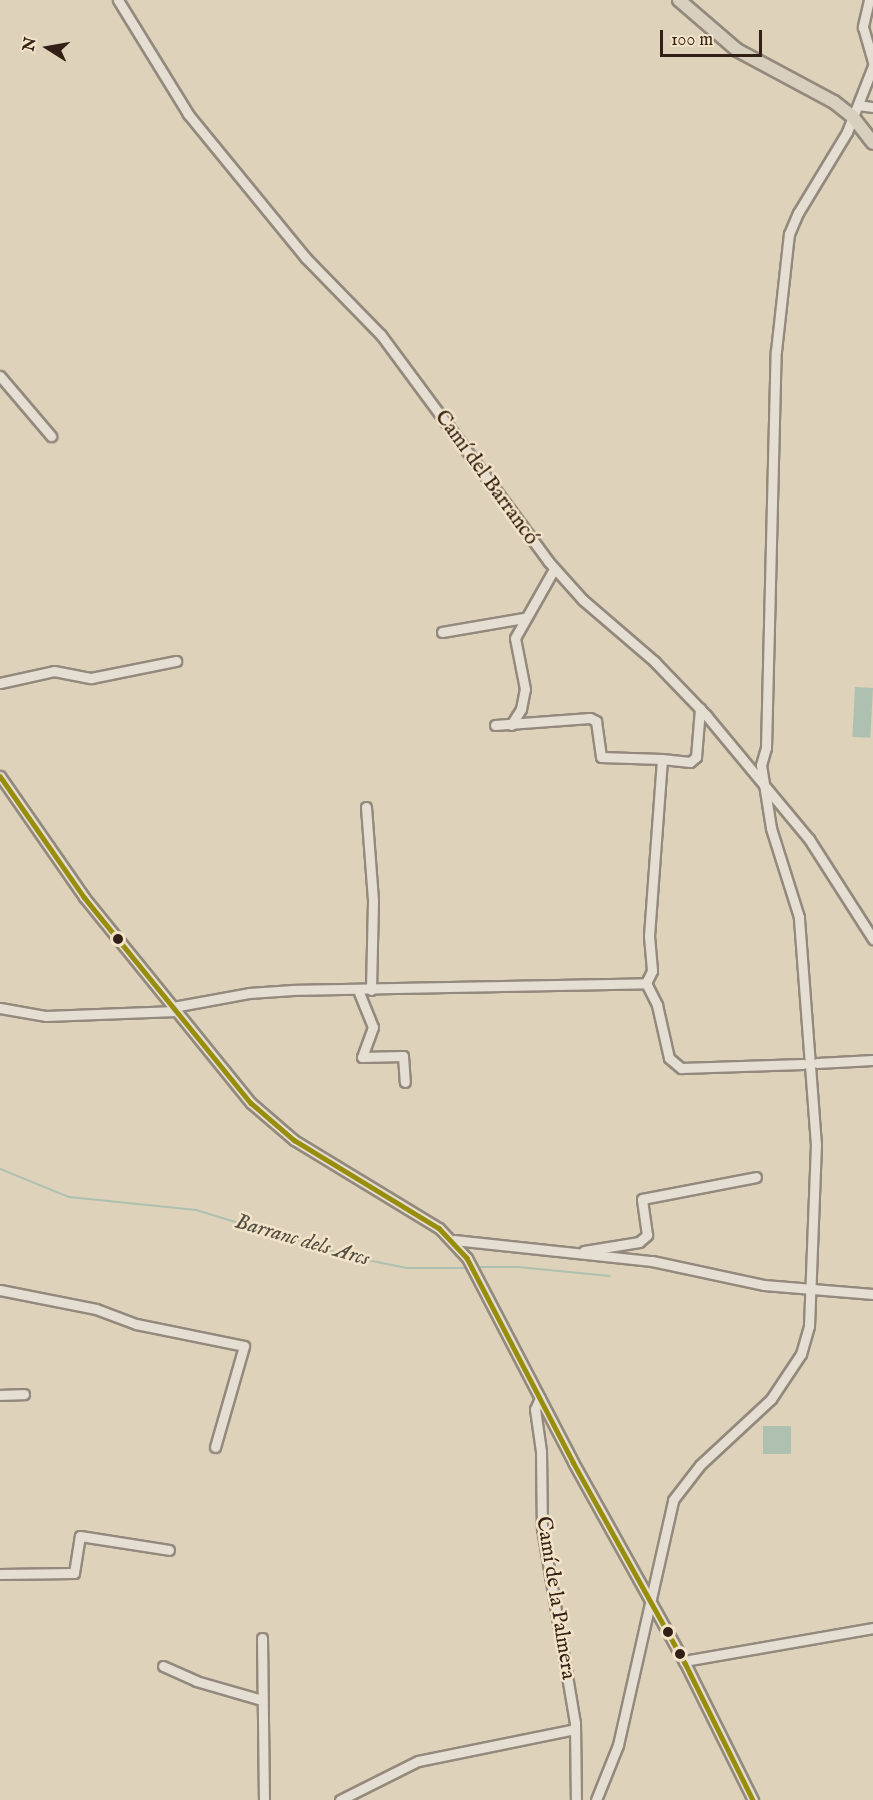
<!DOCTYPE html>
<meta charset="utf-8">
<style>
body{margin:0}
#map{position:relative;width:873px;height:1800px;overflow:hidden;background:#ded2bb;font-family:"IM FELL English",serif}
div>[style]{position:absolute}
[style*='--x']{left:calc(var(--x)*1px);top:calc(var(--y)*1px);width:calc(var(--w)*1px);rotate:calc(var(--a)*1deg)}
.water>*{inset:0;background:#aec0b0;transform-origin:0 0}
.stream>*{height:2px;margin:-1px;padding:0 1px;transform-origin:1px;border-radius:1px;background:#aec0b0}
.roads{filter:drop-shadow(2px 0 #93897c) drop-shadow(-2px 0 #93897c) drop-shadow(0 2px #93897c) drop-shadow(0 -2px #93897c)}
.minor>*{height:9px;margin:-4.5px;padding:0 4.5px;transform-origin:4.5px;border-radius:4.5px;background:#e4ded3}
.major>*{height:12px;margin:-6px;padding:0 6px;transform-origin:6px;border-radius:6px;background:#d8cfbe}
.bus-1>*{height:4.5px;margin:-2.25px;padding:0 2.25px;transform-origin:2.25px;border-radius:2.25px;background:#988e0c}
.dots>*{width:16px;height:16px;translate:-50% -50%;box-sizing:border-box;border:3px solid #f3e4c9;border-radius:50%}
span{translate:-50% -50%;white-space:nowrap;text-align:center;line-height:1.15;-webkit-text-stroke:5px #f3e4c9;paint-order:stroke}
.street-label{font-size:21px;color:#322016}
.water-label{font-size:22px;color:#514e43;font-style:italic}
.north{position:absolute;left:18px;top:18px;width:60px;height:60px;-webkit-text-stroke:4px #f3e4c9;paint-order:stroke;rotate:281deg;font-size:16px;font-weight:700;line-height:24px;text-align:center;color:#322016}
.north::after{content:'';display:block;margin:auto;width:21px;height:27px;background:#322016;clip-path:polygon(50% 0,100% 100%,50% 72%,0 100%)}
.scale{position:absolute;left:660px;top:30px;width:102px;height:27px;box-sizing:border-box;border:3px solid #322016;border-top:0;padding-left:8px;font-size:18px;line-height:21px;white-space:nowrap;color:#322016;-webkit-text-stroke:4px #f3e4c9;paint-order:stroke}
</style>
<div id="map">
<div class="water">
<div style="left:855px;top:687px;width:18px;height:50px;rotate:3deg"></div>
<div style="left:763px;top:1426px;width:28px;height:28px"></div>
</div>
<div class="stream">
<div style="--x:0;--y:1169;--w:74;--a:22.1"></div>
<div style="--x:69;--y:1197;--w:128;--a:5.8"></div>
<div style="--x:196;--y:1210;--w:158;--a:16.9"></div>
<div style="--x:347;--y:1256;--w:61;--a:11.3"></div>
<div style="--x:407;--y:1268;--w:62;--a:0"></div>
<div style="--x:475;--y:1267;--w:43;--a:0"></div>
<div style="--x:518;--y:1267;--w:92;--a:5.6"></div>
</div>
<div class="roads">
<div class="minor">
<div style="--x:118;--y:0;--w:134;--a:58.4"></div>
<div style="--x:188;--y:114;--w:186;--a:50.7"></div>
<div style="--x:306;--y:258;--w:107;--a:45.8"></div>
<div style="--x:381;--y:335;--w:281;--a:53.5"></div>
<div style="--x:548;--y:561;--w:52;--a:48.1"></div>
<div style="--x:583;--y:600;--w:95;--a:40.7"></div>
<div style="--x:655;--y:662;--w:74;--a:46.1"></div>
<div style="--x:706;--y:715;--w:161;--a:50.3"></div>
<div style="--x:809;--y:839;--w:119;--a:57.4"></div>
<div style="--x:869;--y:0;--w:28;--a:103"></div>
<div style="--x:863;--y:27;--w:37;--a:74"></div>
<div style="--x:858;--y:105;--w:15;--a:8"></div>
<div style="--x:0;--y:376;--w:79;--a:49.6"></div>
<div style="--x:442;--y:632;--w:83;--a:-9.7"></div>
<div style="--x:0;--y:683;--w:55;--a:-12.5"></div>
<div style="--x:54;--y:671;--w:38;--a:11"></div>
<div style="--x:91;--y:678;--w:87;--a:-11.3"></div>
<div style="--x:495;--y:725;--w:95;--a:-4.2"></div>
<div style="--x:590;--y:718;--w:7;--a:27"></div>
<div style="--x:596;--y:721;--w:36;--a:82"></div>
<div style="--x:601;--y:757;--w:61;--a:1.9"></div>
<div style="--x:662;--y:759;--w:177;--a:94.2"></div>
<div style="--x:649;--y:936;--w:35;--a:85"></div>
<div style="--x:652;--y:971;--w:13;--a:117"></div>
<div style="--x:511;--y:725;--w:19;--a:-58"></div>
<div style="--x:521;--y:709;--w:20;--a:-79"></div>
<div style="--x:525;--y:689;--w:52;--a:-101.1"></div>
<div style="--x:515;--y:638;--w:79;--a:-60.5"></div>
<div style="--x:662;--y:759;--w:28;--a:6"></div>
<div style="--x:690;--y:762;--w:8;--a:-40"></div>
<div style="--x:696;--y:757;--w:49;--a:-85.3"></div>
<div style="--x:0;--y:776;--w:147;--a:55.2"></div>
<div style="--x:84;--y:897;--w:265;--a:51"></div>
<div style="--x:251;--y:1103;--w:57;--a:40.7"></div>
<div style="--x:294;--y:1140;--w:170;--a:31.3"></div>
<div style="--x:439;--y:1228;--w:41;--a:47"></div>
<div style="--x:467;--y:1258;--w:230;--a:62.5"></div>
<div style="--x:573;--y:1462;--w:230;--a:60.9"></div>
<div style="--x:685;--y:1663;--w:153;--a:63.6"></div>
<div style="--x:366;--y:807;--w:94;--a:85.7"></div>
<div style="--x:373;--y:901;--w:89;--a:91.3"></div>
<div style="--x:646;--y:983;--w:25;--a:63"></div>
<div style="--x:657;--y:1005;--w:54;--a:77.2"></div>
<div style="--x:669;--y:1058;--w:16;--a:40"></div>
<div style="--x:681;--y:1068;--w:122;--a:-1.9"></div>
<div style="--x:358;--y:990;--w:40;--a:68"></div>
<div style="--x:373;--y:1027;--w:32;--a:110"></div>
<div style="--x:362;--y:1057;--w:41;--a:-1.4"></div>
<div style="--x:403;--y:1056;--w:26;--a:86"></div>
<div style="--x:173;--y:1007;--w:77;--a:-10.4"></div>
<div style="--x:249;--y:993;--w:44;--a:-3.9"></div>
<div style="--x:293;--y:990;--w:353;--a:-1.1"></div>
<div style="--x:0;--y:1008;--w:47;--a:9.9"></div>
<div style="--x:46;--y:1016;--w:130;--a:-2.2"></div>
<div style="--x:817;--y:1063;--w:56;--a:-3.1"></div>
<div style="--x:454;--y:1240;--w:199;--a:6.1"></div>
<div style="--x:652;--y:1261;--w:115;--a:12.1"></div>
<div style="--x:764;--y:1285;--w:109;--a:4.7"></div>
<div style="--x:584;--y:1251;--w:56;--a:-9.3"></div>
<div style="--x:639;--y:1242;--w:11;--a:-41"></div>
<div style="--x:647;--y:1235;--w:36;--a:-98"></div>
<div style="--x:642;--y:1199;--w:116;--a:-10.9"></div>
<div style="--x:0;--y:1290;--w:98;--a:11.2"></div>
<div style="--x:96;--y:1309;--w:43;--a:20.6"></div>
<div style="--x:136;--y:1324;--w:110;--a:11.5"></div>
<div style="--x:244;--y:1346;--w:105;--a:106"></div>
<div style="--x:0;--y:1395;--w:24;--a:-2"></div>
<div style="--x:540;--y:1398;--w:12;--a:114"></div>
<div style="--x:535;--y:1409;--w:42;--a:81.9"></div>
<div style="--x:541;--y:1451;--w:77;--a:89.3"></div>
<div style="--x:542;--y:1528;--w:198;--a:80.4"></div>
<div style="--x:575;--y:1723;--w:77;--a:89.3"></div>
<div style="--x:0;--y:1574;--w:74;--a:-0.8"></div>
<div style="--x:74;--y:1573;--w:37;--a:-81"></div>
<div style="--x:80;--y:1536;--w:90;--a:8.9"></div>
<div style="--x:262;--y:1638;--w:162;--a:89.3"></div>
<div style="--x:684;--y:1661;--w:192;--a:-9.9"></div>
<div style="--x:163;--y:1666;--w:36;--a:24"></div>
<div style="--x:196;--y:1681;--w:69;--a:16.1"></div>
<div style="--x:340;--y:1800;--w:87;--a:-26.6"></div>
<div style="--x:418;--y:1761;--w:160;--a:-11.5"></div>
<div style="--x:596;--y:1800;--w:59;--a:-68.2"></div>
<div style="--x:618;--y:1745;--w:251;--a:-77.3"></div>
<div style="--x:673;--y:1500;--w:44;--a:-52.4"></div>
<div style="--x:700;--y:1465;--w:97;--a:-42.9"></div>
<div style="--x:771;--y:1399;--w:54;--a:-56.3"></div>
<div style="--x:801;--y:1354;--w:29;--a:-74"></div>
<div style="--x:809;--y:1326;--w:181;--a:-87.8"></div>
<div style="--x:816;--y:1145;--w:229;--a:-94.3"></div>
<div style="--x:799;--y:917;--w:93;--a:-107.5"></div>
<div style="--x:771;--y:828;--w:64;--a:-99"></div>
<div style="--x:761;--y:765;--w:18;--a:-74"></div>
<div style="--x:766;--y:748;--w:397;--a:-88.6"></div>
<div style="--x:776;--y:351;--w:118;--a:-83.7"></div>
<div style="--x:789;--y:234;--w:23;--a:-67"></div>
<div style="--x:798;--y:213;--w:95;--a:-58.8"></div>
<div style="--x:847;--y:132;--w:71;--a:-68.5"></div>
</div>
<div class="major">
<div style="--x:679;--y:0;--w:77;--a:40.8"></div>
<div style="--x:737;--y:50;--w:110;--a:28.2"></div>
<div style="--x:834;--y:102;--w:23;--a:38"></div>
<div style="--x:852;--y:116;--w:34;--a:52"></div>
</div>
</div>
<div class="bus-1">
<div style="--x:0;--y:776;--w:147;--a:55.2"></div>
<div style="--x:84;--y:897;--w:265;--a:51"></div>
<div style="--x:251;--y:1103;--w:57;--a:40.7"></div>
<div style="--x:294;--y:1140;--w:170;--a:31.3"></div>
<div style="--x:439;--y:1228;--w:41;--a:47"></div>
<div style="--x:467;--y:1258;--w:230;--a:62.5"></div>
<div style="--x:573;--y:1462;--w:230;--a:60.9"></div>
<div style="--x:685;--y:1663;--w:153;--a:63.6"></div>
</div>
<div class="dots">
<div style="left:118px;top:939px;background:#322016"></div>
<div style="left:668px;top:1632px;background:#322016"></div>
<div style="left:680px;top:1654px;background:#322016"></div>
</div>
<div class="street-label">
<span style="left:486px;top:478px;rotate:54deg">Camí del Barrancó</span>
<span style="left:555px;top:1598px;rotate:81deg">Camí de la Palmera</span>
</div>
<div class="water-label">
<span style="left:302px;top:1241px;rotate:16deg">Barranc dels Arcs</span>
</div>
<div class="north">N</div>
<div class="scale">100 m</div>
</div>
